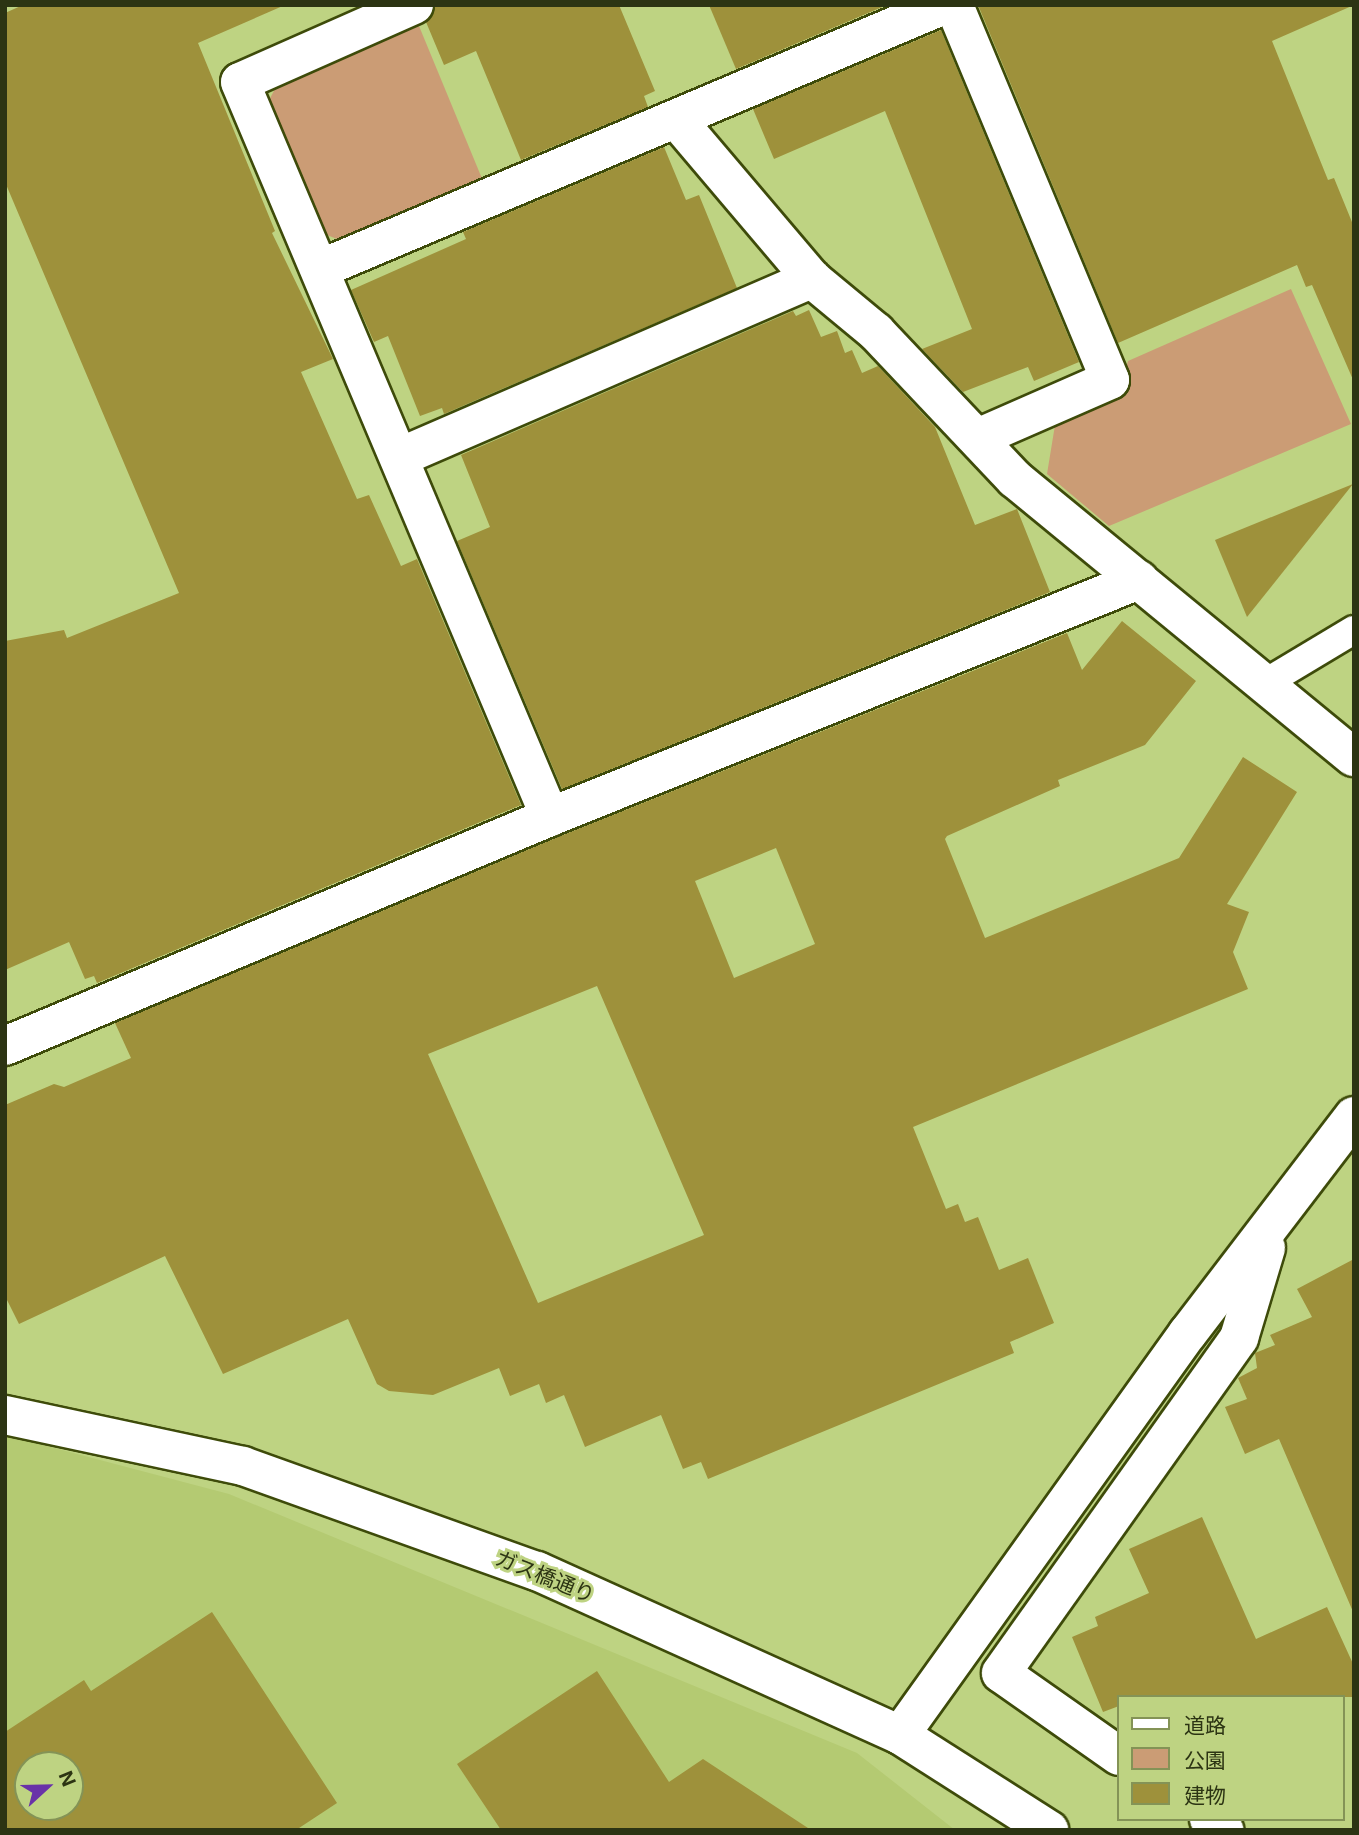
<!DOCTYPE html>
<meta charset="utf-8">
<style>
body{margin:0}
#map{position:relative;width:1359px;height:1835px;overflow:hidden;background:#bed382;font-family:Inter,"Noto Sans JP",sans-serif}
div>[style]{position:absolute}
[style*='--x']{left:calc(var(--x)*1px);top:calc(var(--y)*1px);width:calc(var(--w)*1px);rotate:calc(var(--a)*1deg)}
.built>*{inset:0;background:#b4ca72}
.green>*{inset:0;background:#cb9c75}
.building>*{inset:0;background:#9e913b}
.roads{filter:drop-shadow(2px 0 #3e4b0a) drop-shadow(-2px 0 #3e4b0a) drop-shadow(0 2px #3e4b0a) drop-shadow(0 -2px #3e4b0a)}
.service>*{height:28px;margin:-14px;padding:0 14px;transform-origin:14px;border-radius:14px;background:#fff}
.minor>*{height:38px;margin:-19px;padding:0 19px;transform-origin:19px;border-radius:19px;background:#fff}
.secondary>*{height:38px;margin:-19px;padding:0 19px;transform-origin:19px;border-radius:19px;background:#fff}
span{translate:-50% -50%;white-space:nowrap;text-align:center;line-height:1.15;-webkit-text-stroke:6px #bed382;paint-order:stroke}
.street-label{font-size:21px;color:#2c3413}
.frame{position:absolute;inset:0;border:7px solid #2c3413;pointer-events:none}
.legend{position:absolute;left:1117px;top:1695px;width:228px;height:126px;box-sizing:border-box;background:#bed382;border:2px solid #849356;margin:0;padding:9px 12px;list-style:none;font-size:21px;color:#2c3413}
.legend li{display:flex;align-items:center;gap:14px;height:35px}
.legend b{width:35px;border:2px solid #849356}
.north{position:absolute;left:14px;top:1751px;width:70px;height:70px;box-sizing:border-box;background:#bed382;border:2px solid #849356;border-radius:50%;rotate:68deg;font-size:19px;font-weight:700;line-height:28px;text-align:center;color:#2c3413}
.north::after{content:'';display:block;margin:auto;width:24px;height:32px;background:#6932a8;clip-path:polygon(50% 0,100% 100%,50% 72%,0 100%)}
</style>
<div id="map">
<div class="built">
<div style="clip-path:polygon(evenodd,5px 1435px,229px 1494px,857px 1753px,955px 1830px,5px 1830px,5px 1435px,28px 1765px,70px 1765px,70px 1807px,28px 1807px,28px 1765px)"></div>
</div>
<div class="green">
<div style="clip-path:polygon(419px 26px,483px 181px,342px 241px,322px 233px,266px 106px,277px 85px)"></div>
<div style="clip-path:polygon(1291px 289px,1351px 424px,1109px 526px,1047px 474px,1055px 425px,1118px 397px,1128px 361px)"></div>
</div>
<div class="building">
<div style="clip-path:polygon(23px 5px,285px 5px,198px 43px,275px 231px,272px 233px,333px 359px,301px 372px,357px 499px,369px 495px,401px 566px,417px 559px,521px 805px,97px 983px,94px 976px,85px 979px,69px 942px,5px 970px,5px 641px,64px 630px,67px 638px,179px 593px,5px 182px,5px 13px)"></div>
<div style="clip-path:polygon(436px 5px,619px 5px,655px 91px,644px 96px,648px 107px,521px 160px,476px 51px,444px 65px,426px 22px)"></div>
<div style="clip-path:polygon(709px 5px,887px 5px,736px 69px)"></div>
<div style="clip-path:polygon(978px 5px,1354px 5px,1272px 41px,1328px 180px,1334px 178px,1354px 227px,1354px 382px,1312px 285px,1306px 287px,1297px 265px,1118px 343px)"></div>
<div style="clip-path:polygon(941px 30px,1079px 362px,1034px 381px,1028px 367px,963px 392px,922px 349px,972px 329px,885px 111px,774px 159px,753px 109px)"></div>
<div style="clip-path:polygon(664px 147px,686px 200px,699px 195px,737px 288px,444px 414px,442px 408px,420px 416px,388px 336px,374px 342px,351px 290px,466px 239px,463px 232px)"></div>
<div style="clip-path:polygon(809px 310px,821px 337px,837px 331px,845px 353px,852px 350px,862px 373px,878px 366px,935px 427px,975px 525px,1017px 509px,1050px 592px,562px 789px,457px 541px,490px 527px,461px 455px,793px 311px,796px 316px)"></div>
<div style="clip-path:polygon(1353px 484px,1247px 617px,1215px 540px)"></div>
<div style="clip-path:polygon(evenodd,1122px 621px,1196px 681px,1145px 745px,1058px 780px,1060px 786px,947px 836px,945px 839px,985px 938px,1179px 858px,1243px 757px,1297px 792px,1227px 904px,1249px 912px,1233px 952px,1248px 989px,913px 1127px,946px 1209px,958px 1204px,965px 1222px,978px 1217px,999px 1270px,1028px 1258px,1054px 1323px,1010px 1342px,1014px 1353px,708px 1479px,701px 1462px,683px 1469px,661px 1415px,585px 1447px,564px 1395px,546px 1403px,539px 1384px,510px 1396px,499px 1368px,433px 1395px,389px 1391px,377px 1384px,348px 1319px,223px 1374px,165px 1256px,19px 1324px,5px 1296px,5px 1105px,54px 1084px,64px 1087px,131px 1058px,115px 1023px,558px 837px,1067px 633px,1082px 670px,1122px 621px,776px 848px,815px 944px,734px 978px,695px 881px,776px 848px,1122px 621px,597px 986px,704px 1235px,538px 1303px,428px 1054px,597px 986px)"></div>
<div style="clip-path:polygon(1354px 1259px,1354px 1614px,1279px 1439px,1245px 1454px,1225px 1407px,1247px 1399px,1238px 1378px,1257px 1368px,1255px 1353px,1275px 1345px,1270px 1335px,1312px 1317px,1297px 1289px)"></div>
<div style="clip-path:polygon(1202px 1517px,1256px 1639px,1327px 1607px,1354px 1666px,1354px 1697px,1119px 1697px,1119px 1706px,1103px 1712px,1072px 1637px,1098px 1626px,1095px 1617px,1149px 1593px,1129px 1549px)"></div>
<div style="clip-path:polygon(evenodd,212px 1612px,337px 1803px,296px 1830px,5px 1830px,5px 1732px,84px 1680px,91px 1691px,212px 1612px,28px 1765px,70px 1765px,70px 1807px,28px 1807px,28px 1765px)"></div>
<div style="clip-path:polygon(597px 1671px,669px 1782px,703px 1759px,811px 1830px,501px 1830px,457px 1764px)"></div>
</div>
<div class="roads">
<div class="service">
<div style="--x:1262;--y:685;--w:107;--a:-30.9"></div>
</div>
<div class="minor">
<div style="--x:414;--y:5;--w:190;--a:156.1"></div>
<div style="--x:240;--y:82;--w:798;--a:67.13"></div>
<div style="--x:954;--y:5;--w:406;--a:67.4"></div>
<div style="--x:1110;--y:380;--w:145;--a:156.4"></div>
<div style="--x:677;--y:120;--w:209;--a:49.7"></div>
<div style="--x:812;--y:279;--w:83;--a:39.6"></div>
<div style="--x:876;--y:332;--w:202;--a:46.6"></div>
<div style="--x:1015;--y:479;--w:438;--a:39.4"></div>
<div style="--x:320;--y:269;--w:678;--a:-22.93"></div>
<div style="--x:400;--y:457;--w:449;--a:-23.4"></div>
<div style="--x:5;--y:1046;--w:591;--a:-22.79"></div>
<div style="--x:550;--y:817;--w:635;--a:-21.92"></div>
<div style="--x:900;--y:1735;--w:495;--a:-54.4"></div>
<div style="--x:1188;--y:1333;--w:273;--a:-52.6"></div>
<div style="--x:1119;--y:1756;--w:144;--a:-144.9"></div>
<div style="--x:1001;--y:1673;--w:411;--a:-54.6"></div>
<div style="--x:1239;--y:1338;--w:94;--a:-73.3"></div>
<div style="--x:1209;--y:1819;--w:19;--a:36"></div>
</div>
<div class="secondary">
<div style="--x:5;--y:1415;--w:243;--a:12.1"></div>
<div style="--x:243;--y:1466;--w:312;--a:19.7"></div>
<div style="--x:537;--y:1571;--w:398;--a:24.3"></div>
<div style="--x:900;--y:1735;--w:177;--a:32.5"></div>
</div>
</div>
<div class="street-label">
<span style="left:545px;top:1577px;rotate:22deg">ガス橋通り</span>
</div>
<div class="frame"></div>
<ul class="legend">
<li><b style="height:9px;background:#fff"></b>道路</li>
<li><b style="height:19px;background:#cb9c75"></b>公園</li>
<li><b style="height:19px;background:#9e913b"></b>建物</li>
</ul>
<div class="north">N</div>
</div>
